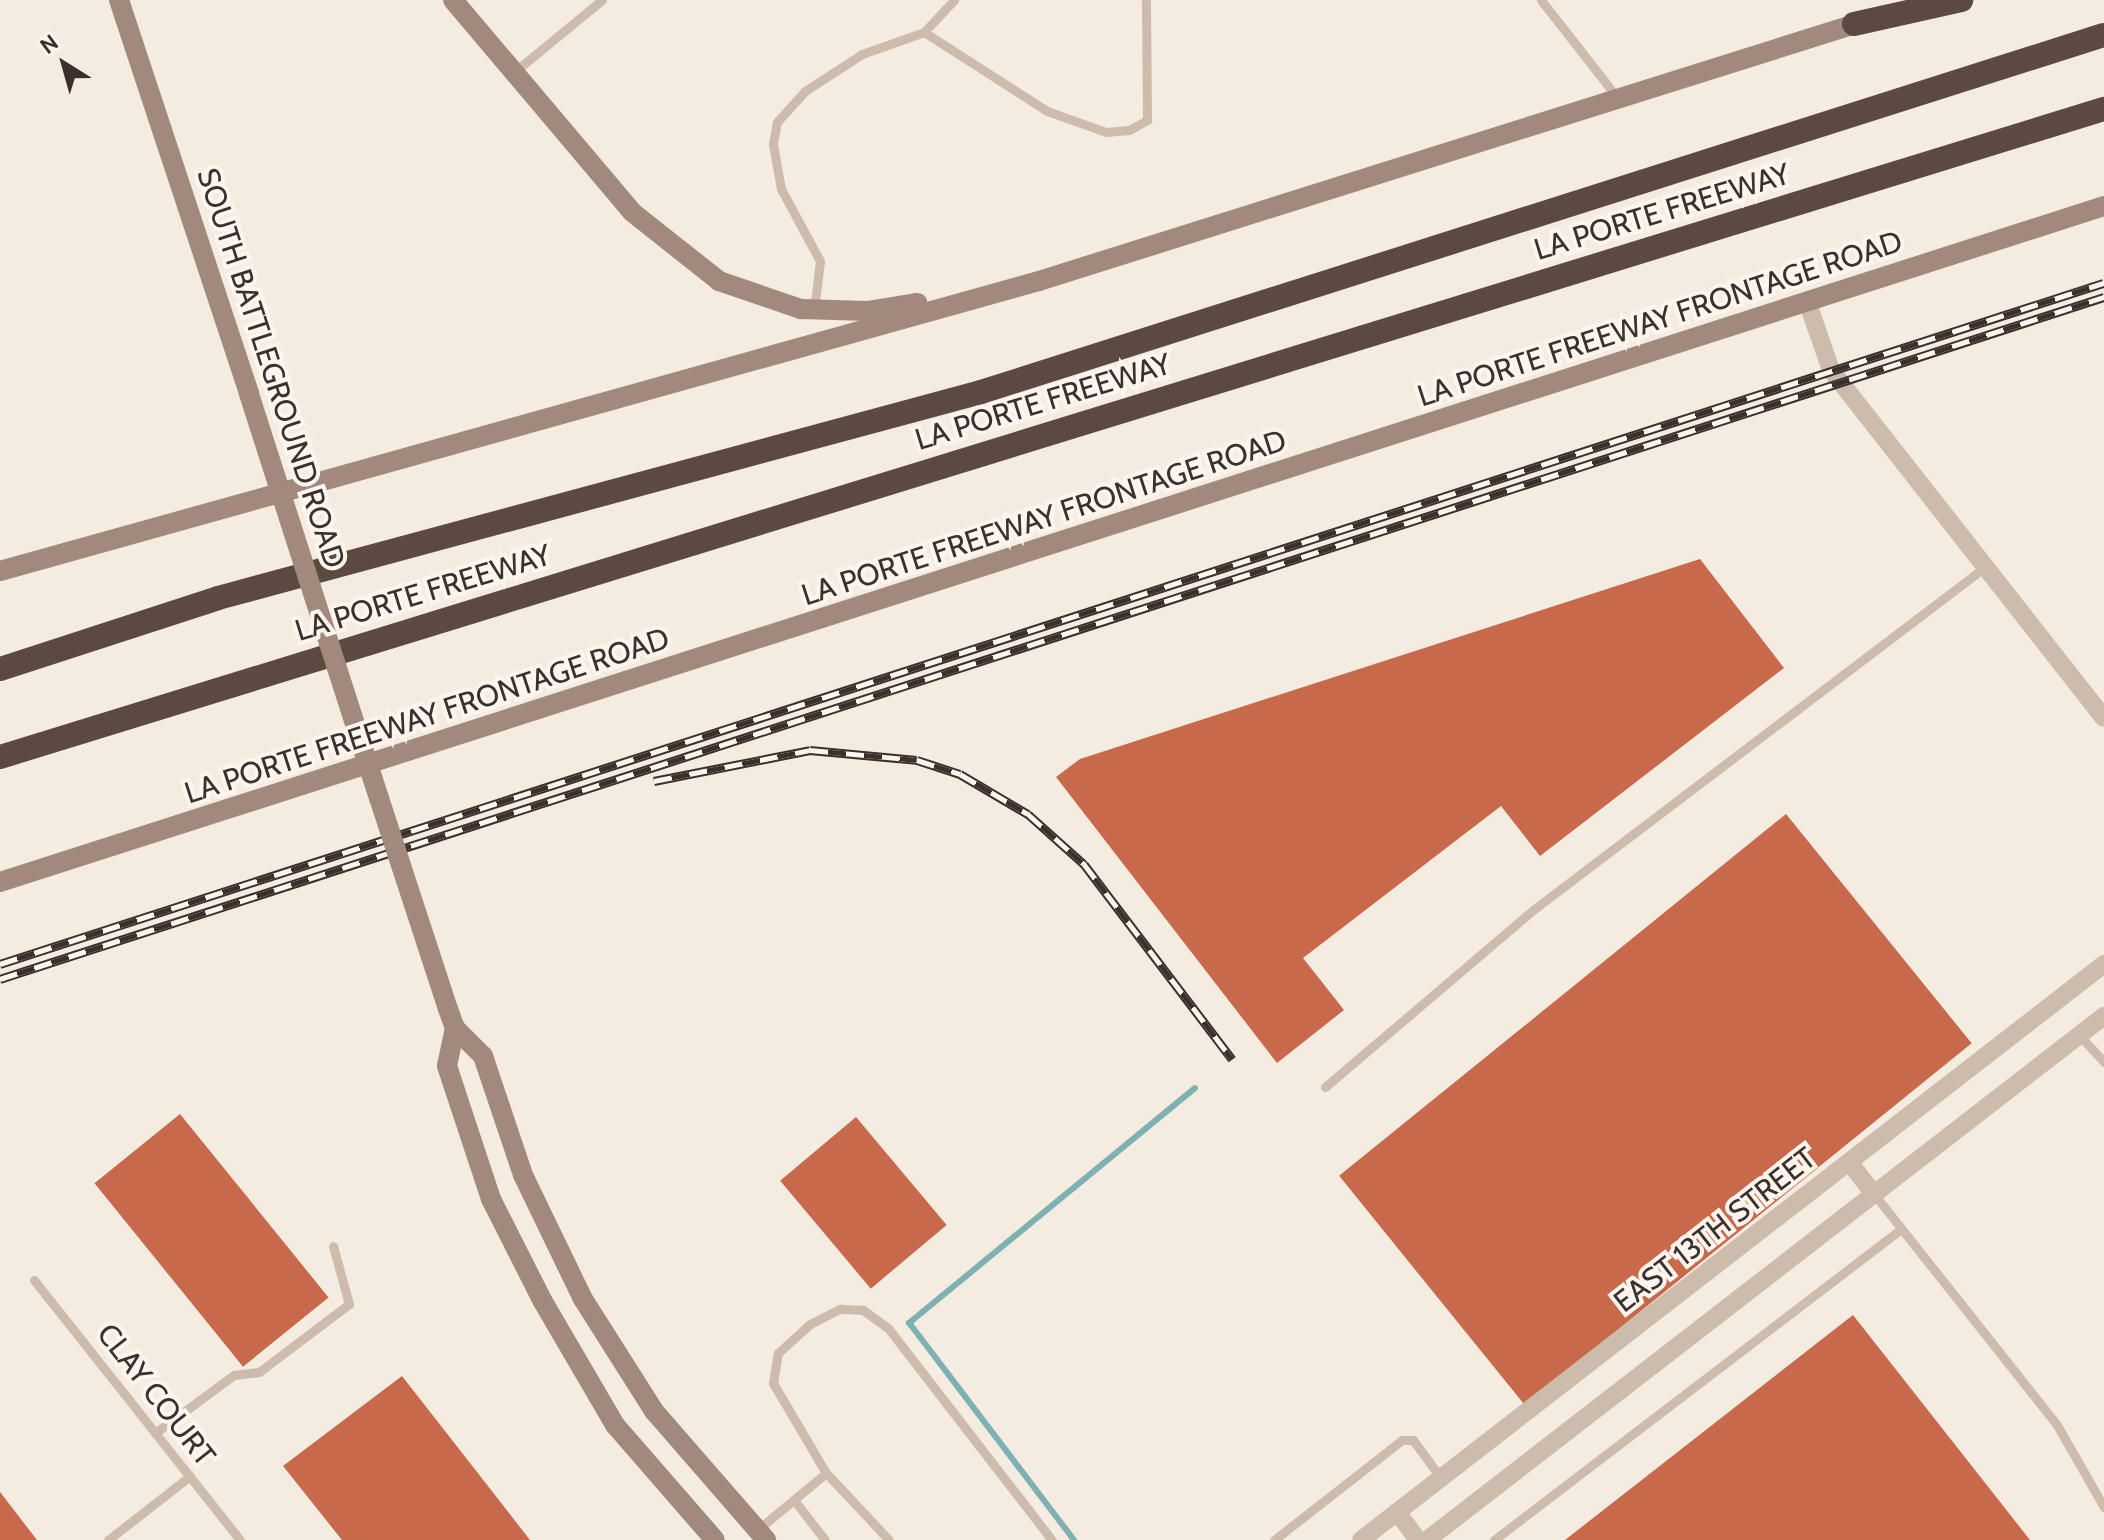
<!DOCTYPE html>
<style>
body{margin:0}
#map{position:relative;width:2104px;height:1540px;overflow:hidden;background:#f4ebe1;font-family:Cabin,sans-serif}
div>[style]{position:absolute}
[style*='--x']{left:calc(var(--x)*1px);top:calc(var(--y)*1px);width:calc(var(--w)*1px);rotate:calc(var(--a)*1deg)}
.stream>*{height:6px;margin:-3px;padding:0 3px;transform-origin:3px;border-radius:3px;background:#7fb0b2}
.building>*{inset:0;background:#c8694b;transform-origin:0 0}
.service>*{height:9px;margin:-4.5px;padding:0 4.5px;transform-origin:4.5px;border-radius:4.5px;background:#cdbbac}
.minor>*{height:18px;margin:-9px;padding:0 9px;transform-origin:9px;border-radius:9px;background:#cdbbac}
.secondary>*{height:20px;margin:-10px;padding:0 10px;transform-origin:10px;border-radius:10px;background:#a18a7d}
.motorway>*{height:24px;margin:-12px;padding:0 12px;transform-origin:12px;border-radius:12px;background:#5c4a42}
.rail>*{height:9px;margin-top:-4.5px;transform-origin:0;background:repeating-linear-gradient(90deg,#fbf5ee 0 18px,#3b302b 0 36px);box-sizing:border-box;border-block:2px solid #3b302b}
.secondary-bridge>*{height:20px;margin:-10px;padding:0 10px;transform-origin:10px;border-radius:10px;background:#a18a7d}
span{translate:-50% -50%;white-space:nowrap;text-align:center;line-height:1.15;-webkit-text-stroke:8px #fbf5ee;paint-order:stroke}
.street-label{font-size:30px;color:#3b302b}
.north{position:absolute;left:24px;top:24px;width:80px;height:80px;-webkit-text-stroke:6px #fbf5ee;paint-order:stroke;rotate:323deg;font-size:22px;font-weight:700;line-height:32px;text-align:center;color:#3b302b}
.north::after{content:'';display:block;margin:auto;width:28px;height:36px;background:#3b302b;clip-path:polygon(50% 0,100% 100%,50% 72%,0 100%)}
</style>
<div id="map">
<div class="stream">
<div style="--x:1074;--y:1540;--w:273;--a:-127.2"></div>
<div style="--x:909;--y:1323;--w:370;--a:-39.4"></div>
</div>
<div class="building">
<div style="clip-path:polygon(1700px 559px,1784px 668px,1540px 856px,1501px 806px,1303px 958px,1344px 1010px,1277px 1063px,1056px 777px,1080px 759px)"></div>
<div style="left:1786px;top:814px;width:295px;height:575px;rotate:51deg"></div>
<div style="left:180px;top:1114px;width:236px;height:110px;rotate:51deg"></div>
<div style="left:856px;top:1117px;width:141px;height:99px;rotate:50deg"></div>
<div style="clip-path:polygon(1853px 1315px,2030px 1540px,1565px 1540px)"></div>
<div style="clip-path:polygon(402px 1376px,530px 1540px,342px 1540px,283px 1466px)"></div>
<div style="clip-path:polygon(0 1492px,37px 1540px,0 1540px)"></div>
</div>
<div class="service">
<div style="--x:1541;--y:0;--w:127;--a:52"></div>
<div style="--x:924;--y:32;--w:146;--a:32.7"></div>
<div style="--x:1047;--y:111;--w:63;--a:19.6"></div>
<div style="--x:1106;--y:132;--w:23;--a:-5"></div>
<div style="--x:1129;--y:130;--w:21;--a:-29"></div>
<div style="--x:1147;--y:120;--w:120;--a:-90.5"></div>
<div style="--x:513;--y:73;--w:115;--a:-39.4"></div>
<div style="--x:814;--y:310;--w:49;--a:-83"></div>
<div style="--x:820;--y:261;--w:82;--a:-118.4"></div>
<div style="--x:781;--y:189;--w:46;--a:-100.1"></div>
<div style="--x:773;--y:144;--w:22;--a:-80"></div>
<div style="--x:777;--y:122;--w:42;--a:-47.9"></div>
<div style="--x:805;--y:91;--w:68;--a:-33"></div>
<div style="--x:862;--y:54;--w:66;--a:-19.5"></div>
<div style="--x:924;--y:32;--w:44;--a:-46.8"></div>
<div style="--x:2079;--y:1035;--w:37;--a:47"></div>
<div style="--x:1325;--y:1087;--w:273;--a:-40.4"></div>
<div style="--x:1533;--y:910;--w:567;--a:-37.19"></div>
<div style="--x:1874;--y:1194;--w:295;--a:51.6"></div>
<div style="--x:2057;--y:1425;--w:95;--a:60.2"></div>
<div style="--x:34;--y:1280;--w:332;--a:51.6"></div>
<div style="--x:155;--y:1433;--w:98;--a:-36.3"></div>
<div style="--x:234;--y:1375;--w:25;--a:-7"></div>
<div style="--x:259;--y:1372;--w:113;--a:-37.1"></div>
<div style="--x:349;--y:1304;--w:60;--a:-105.4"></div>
<div style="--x:794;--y:1500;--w:51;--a:52.2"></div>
<div style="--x:756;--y:1531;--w:91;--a:-39.6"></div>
<div style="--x:108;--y:1540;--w:104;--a:-38"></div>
<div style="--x:889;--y:1540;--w:92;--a:-133.2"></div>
<div style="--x:826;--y:1473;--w:104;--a:-120.5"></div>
<div style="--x:773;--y:1383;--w:30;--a:-81"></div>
<div style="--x:778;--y:1353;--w:43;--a:-42.2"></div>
<div style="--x:810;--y:1324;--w:34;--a:-27"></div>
<div style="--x:840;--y:1309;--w:23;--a:2"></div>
<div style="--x:863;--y:1310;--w:31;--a:36"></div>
<div style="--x:888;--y:1328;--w:268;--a:52.3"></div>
<div style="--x:1274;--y:1540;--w:162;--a:-38"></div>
<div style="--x:1402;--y:1440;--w:11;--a:0"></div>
<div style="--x:1413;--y:1440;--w:47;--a:53.6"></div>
<div style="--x:1494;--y:1540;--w:512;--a:-37.38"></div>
</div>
<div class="minor">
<div style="--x:1808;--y:304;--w:70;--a:70.8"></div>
<div style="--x:1831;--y:370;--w:442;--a:51.9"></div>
<div style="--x:1849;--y:1162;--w:41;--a:52"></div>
<div style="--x:1397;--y:1512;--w:35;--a:53"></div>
<div style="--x:1361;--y:1540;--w:940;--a:-37.78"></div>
<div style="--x:1427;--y:1540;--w:856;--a:-37.74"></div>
</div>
<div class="secondary">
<div style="--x:119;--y:0;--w:415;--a:71.7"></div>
<div style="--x:453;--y:0;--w:277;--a:49.8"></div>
<div style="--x:632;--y:212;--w:111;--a:38.4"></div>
<div style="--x:719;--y:281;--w:87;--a:18.9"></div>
<div style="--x:801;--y:309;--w:66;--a:1.7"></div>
<div style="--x:867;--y:311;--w:51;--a:-9.1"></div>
<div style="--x:0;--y:571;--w:1079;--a:-15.6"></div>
<div style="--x:1039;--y:281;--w:869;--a:-17.48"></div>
<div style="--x:356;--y:727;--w:75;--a:72.1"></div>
<div style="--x:0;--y:882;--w:2210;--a:-17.81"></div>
<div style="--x:448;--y:1009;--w:20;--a:70"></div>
<div style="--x:455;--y:1028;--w:40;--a:45"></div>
<div style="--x:483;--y:1056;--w:126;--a:71.4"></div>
<div style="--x:523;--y:1175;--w:138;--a:64.2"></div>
<div style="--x:583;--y:1299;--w:133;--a:57.6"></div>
<div style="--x:654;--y:1411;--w:171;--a:49"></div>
<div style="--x:455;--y:1028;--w:39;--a:102"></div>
<div style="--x:447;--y:1066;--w:140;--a:71.7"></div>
<div style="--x:491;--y:1199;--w:113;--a:63.2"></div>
<div style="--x:542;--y:1300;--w:145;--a:59.7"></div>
<div style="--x:615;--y:1425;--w:152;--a:49"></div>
</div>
<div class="motorway">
<div style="--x:1854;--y:24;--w:110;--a:-12.6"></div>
<div style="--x:0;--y:669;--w:229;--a:-18"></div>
<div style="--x:218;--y:598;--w:790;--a:-15.11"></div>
<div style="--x:981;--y:392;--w:1178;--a:-17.64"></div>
<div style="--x:0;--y:757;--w:2202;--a:-17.12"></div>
</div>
<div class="rail">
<div style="--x:654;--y:781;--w:159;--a:-11.2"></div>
<div style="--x:810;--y:750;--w:107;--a:5.3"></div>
<div style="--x:917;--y:760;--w:45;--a:18"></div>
<div style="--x:960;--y:774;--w:79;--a:30.5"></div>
<div style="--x:1028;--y:814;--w:75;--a:41.8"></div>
<div style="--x:1084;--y:864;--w:245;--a:52.8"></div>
<div style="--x:0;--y:964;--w:2211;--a:-17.94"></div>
<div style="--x:0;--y:979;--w:2212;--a:-17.96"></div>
</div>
<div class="secondary-bridge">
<div style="--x:249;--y:394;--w:350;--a:72.2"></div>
<div style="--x:379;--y:798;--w:222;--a:71.9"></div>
</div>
<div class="street-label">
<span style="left:1662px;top:212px;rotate:-17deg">LA PORTE FREEWAY</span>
<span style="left:1660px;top:319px;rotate:-18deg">LA PORTE FREEWAY FRONTAGE ROAD</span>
<span style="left:271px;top:368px;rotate:72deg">SOUTH BATTLEGROUND ROAD</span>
<span style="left:1043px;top:402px;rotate:-17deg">LA PORTE FREEWAY</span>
<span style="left:1044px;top:518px;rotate:-18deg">LA PORTE FREEWAY FRONTAGE ROAD</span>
<span style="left:423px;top:593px;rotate:-17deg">LA PORTE FREEWAY</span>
<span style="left:427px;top:716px;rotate:-18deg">LA PORTE FREEWAY FRONTAGE ROAD</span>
<span style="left:1715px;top:1230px;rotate:-38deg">EAST 13TH STREET</span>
<span style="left:156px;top:1395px;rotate:52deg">CLAY COURT</span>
</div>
<div class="north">N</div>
</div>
